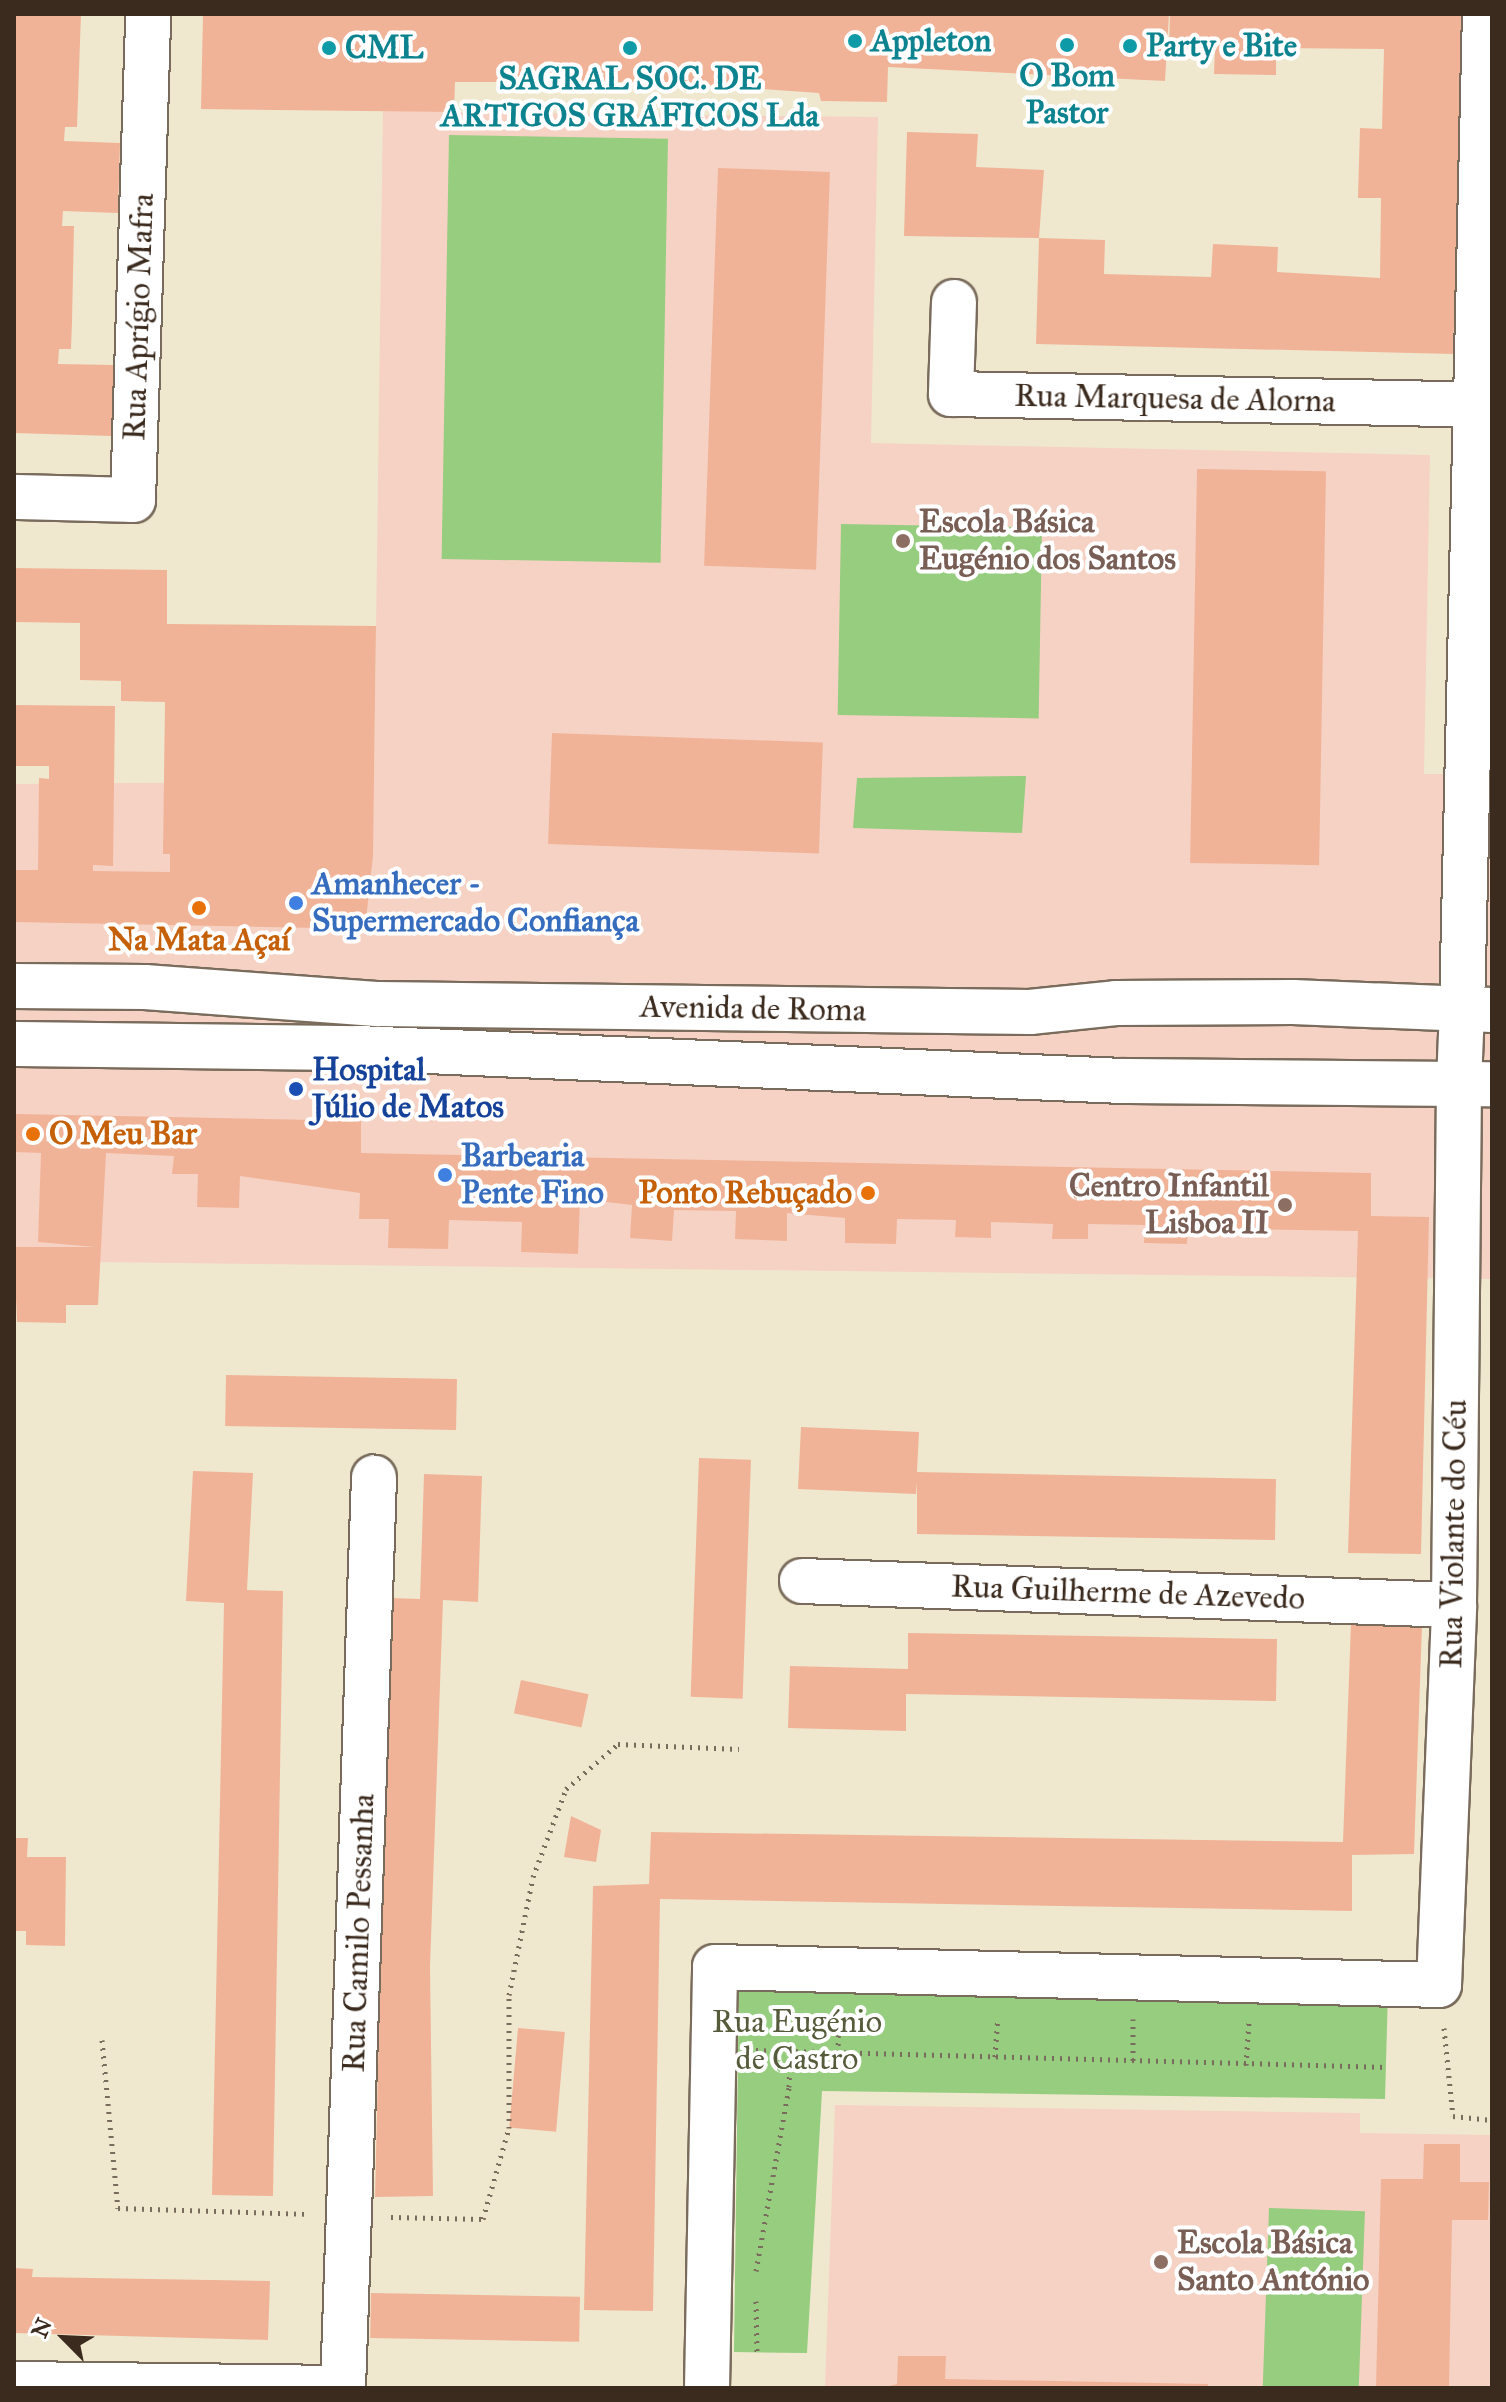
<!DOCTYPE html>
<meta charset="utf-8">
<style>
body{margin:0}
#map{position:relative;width:1506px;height:2402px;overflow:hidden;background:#efe8ce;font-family:"IM FELL Great Primer",serif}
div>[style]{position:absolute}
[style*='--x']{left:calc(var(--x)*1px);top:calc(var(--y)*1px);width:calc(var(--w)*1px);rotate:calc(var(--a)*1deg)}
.built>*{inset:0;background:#f6d2c4}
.green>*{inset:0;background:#96cd7f;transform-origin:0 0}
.building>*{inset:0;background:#f1b398;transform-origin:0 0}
.path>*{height:5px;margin-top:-2.5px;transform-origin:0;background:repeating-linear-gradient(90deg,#7a6c5c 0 2px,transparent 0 8px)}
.roads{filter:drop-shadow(2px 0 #7a6c5c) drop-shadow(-2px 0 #7a6c5c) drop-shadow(0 2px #7a6c5c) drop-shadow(0 -2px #7a6c5c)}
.minor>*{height:44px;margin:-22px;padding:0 22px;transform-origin:22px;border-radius:22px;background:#fff}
.major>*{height:44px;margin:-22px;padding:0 22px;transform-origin:22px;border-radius:22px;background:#fff}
.dots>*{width:22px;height:22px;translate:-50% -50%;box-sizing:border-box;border:4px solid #fff;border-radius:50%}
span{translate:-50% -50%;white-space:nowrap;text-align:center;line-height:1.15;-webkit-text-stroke:8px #fff;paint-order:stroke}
.culture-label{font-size:32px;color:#0d838f;font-weight:700}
.left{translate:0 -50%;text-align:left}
.street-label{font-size:32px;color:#3b2a1e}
.education-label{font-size:32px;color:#785e54;font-weight:700}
.right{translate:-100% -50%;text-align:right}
.shop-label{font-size:32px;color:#366cbe;font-weight:700}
.food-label{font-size:32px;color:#c56008;font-weight:700}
.transit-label{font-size:32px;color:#164399;font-weight:700}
.park-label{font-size:32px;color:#565b3b}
.frame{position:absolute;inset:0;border:16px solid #3b2a1e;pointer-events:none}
.north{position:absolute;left:24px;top:2298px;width:80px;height:80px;-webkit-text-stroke:6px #fff;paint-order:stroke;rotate:294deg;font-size:22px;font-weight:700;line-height:32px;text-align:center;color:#3b2a1e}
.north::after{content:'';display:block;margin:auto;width:28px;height:36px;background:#3b2a1e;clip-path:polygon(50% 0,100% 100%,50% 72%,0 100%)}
</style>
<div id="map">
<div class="built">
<div style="clip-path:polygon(383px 105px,454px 112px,878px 117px,871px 443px,1430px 455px,1424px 774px,1492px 774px,1492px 1279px,14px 1261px,14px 784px,374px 781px)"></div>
<div style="clip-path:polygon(835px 2105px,1360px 2113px,1360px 2133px,1492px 2135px,1492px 2388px,825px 2388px)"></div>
</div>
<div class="green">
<div style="left:449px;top:135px;width:219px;height:424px;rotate:1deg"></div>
<div style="left:841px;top:524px;width:201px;height:191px;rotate:1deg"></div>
<div style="clip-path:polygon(1026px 776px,1022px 833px,853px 828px,857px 778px)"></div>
<div style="clip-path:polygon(739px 1982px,1388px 1991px,1385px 2099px,822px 2091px,807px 2353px,734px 2352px)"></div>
<div style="left:1269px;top:2208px;width:96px;height:180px;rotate:2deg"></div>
</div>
<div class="building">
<div style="clip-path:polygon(14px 14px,81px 14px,77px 127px,65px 127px,64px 141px,120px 143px,118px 213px,63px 211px,62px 226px,74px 226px,72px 322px,71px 349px,59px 349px,58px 364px,114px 365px,112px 436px,14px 433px)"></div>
<div style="clip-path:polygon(203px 14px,1169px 14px,1165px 81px,888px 67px,887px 102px,821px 101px,819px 93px,664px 82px,455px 82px,454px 112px,201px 109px)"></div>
<div style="clip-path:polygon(1170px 14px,1465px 14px,1453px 354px,1036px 344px,1039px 238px,904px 236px,907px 132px,978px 134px,976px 167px,1044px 170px,1039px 238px,1105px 240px,1104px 274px,1211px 277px,1213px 244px,1278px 247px,1277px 272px,1380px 278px,1381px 198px,1358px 198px,1360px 128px,1382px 129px,1384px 49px,1276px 48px,1276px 75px,1214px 74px,1215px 49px,1169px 48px)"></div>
<div style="left:718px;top:168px;width:112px;height:398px;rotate:2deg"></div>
<div style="left:1197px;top:469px;width:129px;height:394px;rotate:1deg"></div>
<div style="clip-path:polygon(14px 568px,167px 570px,167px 624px,376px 626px,373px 856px,365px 929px,14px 922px,15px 870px,38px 870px,39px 778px,49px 779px,49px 766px,14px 766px,14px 705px,115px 706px,113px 866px,93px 865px,93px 871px,170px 872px,170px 854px,163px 854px,165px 702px,121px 701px,121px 681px,80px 680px,80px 623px,14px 622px)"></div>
<div style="left:552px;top:733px;width:271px;height:111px;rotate:2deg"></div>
<div style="clip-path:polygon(16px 1114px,361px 1121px,361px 1153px,1371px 1173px,1371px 1216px,1429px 1217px,1421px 1554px,1348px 1553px,1358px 1231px,1188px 1228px,1187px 1244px,1144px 1243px,1145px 1225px,1088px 1224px,1088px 1239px,1052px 1239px,1053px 1224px,991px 1222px,991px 1238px,955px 1237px,956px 1220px,897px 1219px,896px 1244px,845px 1243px,845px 1218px,787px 1213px,787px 1241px,735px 1239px,736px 1211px,674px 1210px,672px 1241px,630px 1238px,632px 1205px,580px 1199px,578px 1254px,521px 1252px,522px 1222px,449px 1220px,448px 1249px,388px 1248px,389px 1219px,359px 1219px,360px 1193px,240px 1176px,239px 1208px,197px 1207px,198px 1174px,172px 1174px,174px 1156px,106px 1153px,98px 1305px,66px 1305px,66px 1323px,17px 1322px,14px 1247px,95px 1247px,38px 1242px,41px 1153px,14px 1152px)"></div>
<div style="left:226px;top:1375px;width:231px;height:51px;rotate:1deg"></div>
<div style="clip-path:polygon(801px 1427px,919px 1432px,917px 1472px,1276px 1479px,1275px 1540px,917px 1534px,917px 1482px,916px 1494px,798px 1489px)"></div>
<div style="left:699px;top:1458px;width:52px;height:239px;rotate:2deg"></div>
<div style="clip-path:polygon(193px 1471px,253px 1473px,247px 1590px,283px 1591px,273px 2196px,212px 2195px,224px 1603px,186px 1601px)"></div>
<div style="clip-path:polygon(424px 1474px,482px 1476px,478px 1602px,443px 1600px,430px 1967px,433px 2196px,375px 2197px,389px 1598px,420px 1599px)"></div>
<div style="clip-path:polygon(1351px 1623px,1422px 1625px,1414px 1854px,1352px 1855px,1352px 1911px,660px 1899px,653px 2311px,584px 2310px,593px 1886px,649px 1884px,651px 1832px,1343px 1842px)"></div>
<div style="clip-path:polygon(908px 1633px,1277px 1639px,1276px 1701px,906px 1694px,906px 1731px,788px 1728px,790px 1666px,908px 1669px)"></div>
<div style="left:521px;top:1680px;width:69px;height:34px;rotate:12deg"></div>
<div style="clip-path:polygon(571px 1816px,601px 1830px,596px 1862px,564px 1857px)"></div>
<div style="clip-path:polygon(14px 1838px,28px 1838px,27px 1857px,66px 1857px,65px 1946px,26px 1945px,26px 1931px,14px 1931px)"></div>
<div style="left:518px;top:2028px;width:47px;height:100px;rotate:5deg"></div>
<div style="clip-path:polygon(1424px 2144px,1460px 2144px,1460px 2182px,1489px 2182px,1488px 2220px,1452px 2220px,1449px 2388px,1376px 2388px,1381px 2179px,1423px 2179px)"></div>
<div style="clip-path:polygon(14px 2268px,33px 2269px,32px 2277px,270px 2281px,268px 2340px,14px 2333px)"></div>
<div style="left:371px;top:2293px;width:209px;height:45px;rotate:1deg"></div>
<div style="clip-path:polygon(898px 2356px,946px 2356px,945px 2379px,1208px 2384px,1208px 2388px,882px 2388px,897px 2384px)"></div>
</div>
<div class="path">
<div style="--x:1133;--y:2019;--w:43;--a:90"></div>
<div style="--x:1444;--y:2028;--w:88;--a:84.2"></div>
<div style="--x:1453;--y:2116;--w:39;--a:6"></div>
<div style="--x:102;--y:2040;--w:169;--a:84.6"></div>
<div style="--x:118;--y:2208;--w:187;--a:1.8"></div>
<div style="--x:756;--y:2050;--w:631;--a:1.54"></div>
<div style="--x:838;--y:2053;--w:39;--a:-89"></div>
<div style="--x:995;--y:2057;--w:39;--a:-86"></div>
<div style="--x:1246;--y:2065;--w:43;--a:-86"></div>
<div style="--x:391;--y:2217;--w:92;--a:1.2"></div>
<div style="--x:483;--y:2219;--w:95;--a:-74.1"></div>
<div style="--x:509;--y:2128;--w:133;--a:-90"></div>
<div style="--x:509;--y:1995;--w:120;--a:-78.5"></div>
<div style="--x:533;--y:1877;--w:94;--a:-69.4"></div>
<div style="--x:566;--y:1789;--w:69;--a:-40.9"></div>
<div style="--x:618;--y:1744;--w:121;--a:2.4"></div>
<div style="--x:756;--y:2271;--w:187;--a:-79.8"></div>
<div style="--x:789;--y:2087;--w:36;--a:-88"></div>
<div style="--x:756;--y:2301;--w:51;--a:88.9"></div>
</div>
<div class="roads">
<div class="minor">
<div style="--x:954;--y:302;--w:92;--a:91.9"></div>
<div style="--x:951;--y:394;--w:541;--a:1.16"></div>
<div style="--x:14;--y:497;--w:119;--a:1.4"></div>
<div style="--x:133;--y:500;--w:486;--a:-88.2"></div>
<div style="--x:1462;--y:1009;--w:995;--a:-88.68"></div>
<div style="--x:802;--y:1581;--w:652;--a:2.11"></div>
<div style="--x:14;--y:2384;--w:307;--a:0.7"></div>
<div style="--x:343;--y:2388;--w:911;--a:-88.05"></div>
<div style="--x:707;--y:2388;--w:421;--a:-88.9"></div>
<div style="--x:715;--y:1967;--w:724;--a:1.42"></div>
<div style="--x:1439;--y:1985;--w:380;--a:-87.7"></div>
<div style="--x:1454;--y:1605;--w:523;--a:-89.45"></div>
</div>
<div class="major">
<div style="--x:14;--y:986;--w:131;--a:0.4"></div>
<div style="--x:145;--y:987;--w:235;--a:4.2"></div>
<div style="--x:379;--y:1004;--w:651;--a:0.7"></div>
<div style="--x:1030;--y:1012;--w:86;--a:-6"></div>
<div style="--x:1116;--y:1003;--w:177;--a:-0.3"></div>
<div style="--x:1293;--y:1002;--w:199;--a:2.3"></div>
<div style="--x:14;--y:1044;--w:344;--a:0.7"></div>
<div style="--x:358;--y:1048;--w:767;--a:2.47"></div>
<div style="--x:1124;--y:1081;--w:368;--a:0.5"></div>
<div style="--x:1459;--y:1082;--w:73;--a:-87.6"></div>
</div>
</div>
<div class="dots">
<div style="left:855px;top:41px;background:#0f9aa8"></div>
<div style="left:1067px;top:45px;background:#0f9aa8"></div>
<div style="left:1130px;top:46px;background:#0f9aa8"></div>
<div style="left:329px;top:48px;background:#0f9aa8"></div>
<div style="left:630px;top:48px;background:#0f9aa8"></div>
<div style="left:903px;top:541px;background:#8d6e63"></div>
<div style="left:296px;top:903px;background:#3f7fe0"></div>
<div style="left:199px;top:908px;background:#e8710a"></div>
<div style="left:296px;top:1089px;background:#1a4fb4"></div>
<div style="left:33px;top:1134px;background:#e8710a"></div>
<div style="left:445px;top:1175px;background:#3f7fe0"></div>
<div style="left:868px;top:1193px;background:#e8710a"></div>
<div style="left:1285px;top:1205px;background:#8d6e63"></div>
<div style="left:1161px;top:2262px;background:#8d6e63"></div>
</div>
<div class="culture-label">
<span class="left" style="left:871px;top:41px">Appleton</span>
<span class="left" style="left:1146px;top:46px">Party e Bite</span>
<span class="left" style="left:345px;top:48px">CML</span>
<span style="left:1067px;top:95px">O Bom<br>Pastor</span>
<span style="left:630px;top:98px">SAGRAL SOC. DE<br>ARTIGOS GRÁFICOS Lda</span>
</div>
<div class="street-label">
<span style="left:139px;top:317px;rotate:-88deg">Rua Aprígio Mafra</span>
<span style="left:1175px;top:399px;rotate:1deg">Rua Marquesa de Alorna</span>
<span style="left:753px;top:1009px;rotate:1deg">Avenida de Roma</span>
<span style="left:1454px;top:1534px;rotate:-89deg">Rua Violante do Céu</span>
<span style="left:1128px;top:1593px;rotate:2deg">Rua Guilherme de Azevedo</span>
<span style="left:359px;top:1933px;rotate:-88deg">Rua Camilo Pessanha</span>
</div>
<div class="education-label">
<span class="left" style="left:919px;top:541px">Escola Básica<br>Eugénio dos Santos</span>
<span class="right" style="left:1269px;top:1205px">Centro Infantil<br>Lisboa II</span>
<span class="left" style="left:1177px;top:2262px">Escola Básica<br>Santo António</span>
</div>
<div class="shop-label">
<span class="left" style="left:312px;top:903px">Amanhecer -<br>Supermercado Confiança</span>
<span class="left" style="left:461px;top:1175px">Barbearia<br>Pente Fino</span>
</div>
<div class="food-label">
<span style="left:199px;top:940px">Na Mata Açaí</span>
<span class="left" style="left:49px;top:1134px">O Meu Bar</span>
<span class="right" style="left:852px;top:1193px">Ponto Rebuçado</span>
</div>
<div class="transit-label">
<span class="left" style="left:312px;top:1089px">Hospital<br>Júlio de Matos</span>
</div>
<div class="park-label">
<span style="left:797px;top:2041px">Rua Eugénio<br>de Castro</span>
</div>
<div class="frame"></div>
<div class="north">N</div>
</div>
